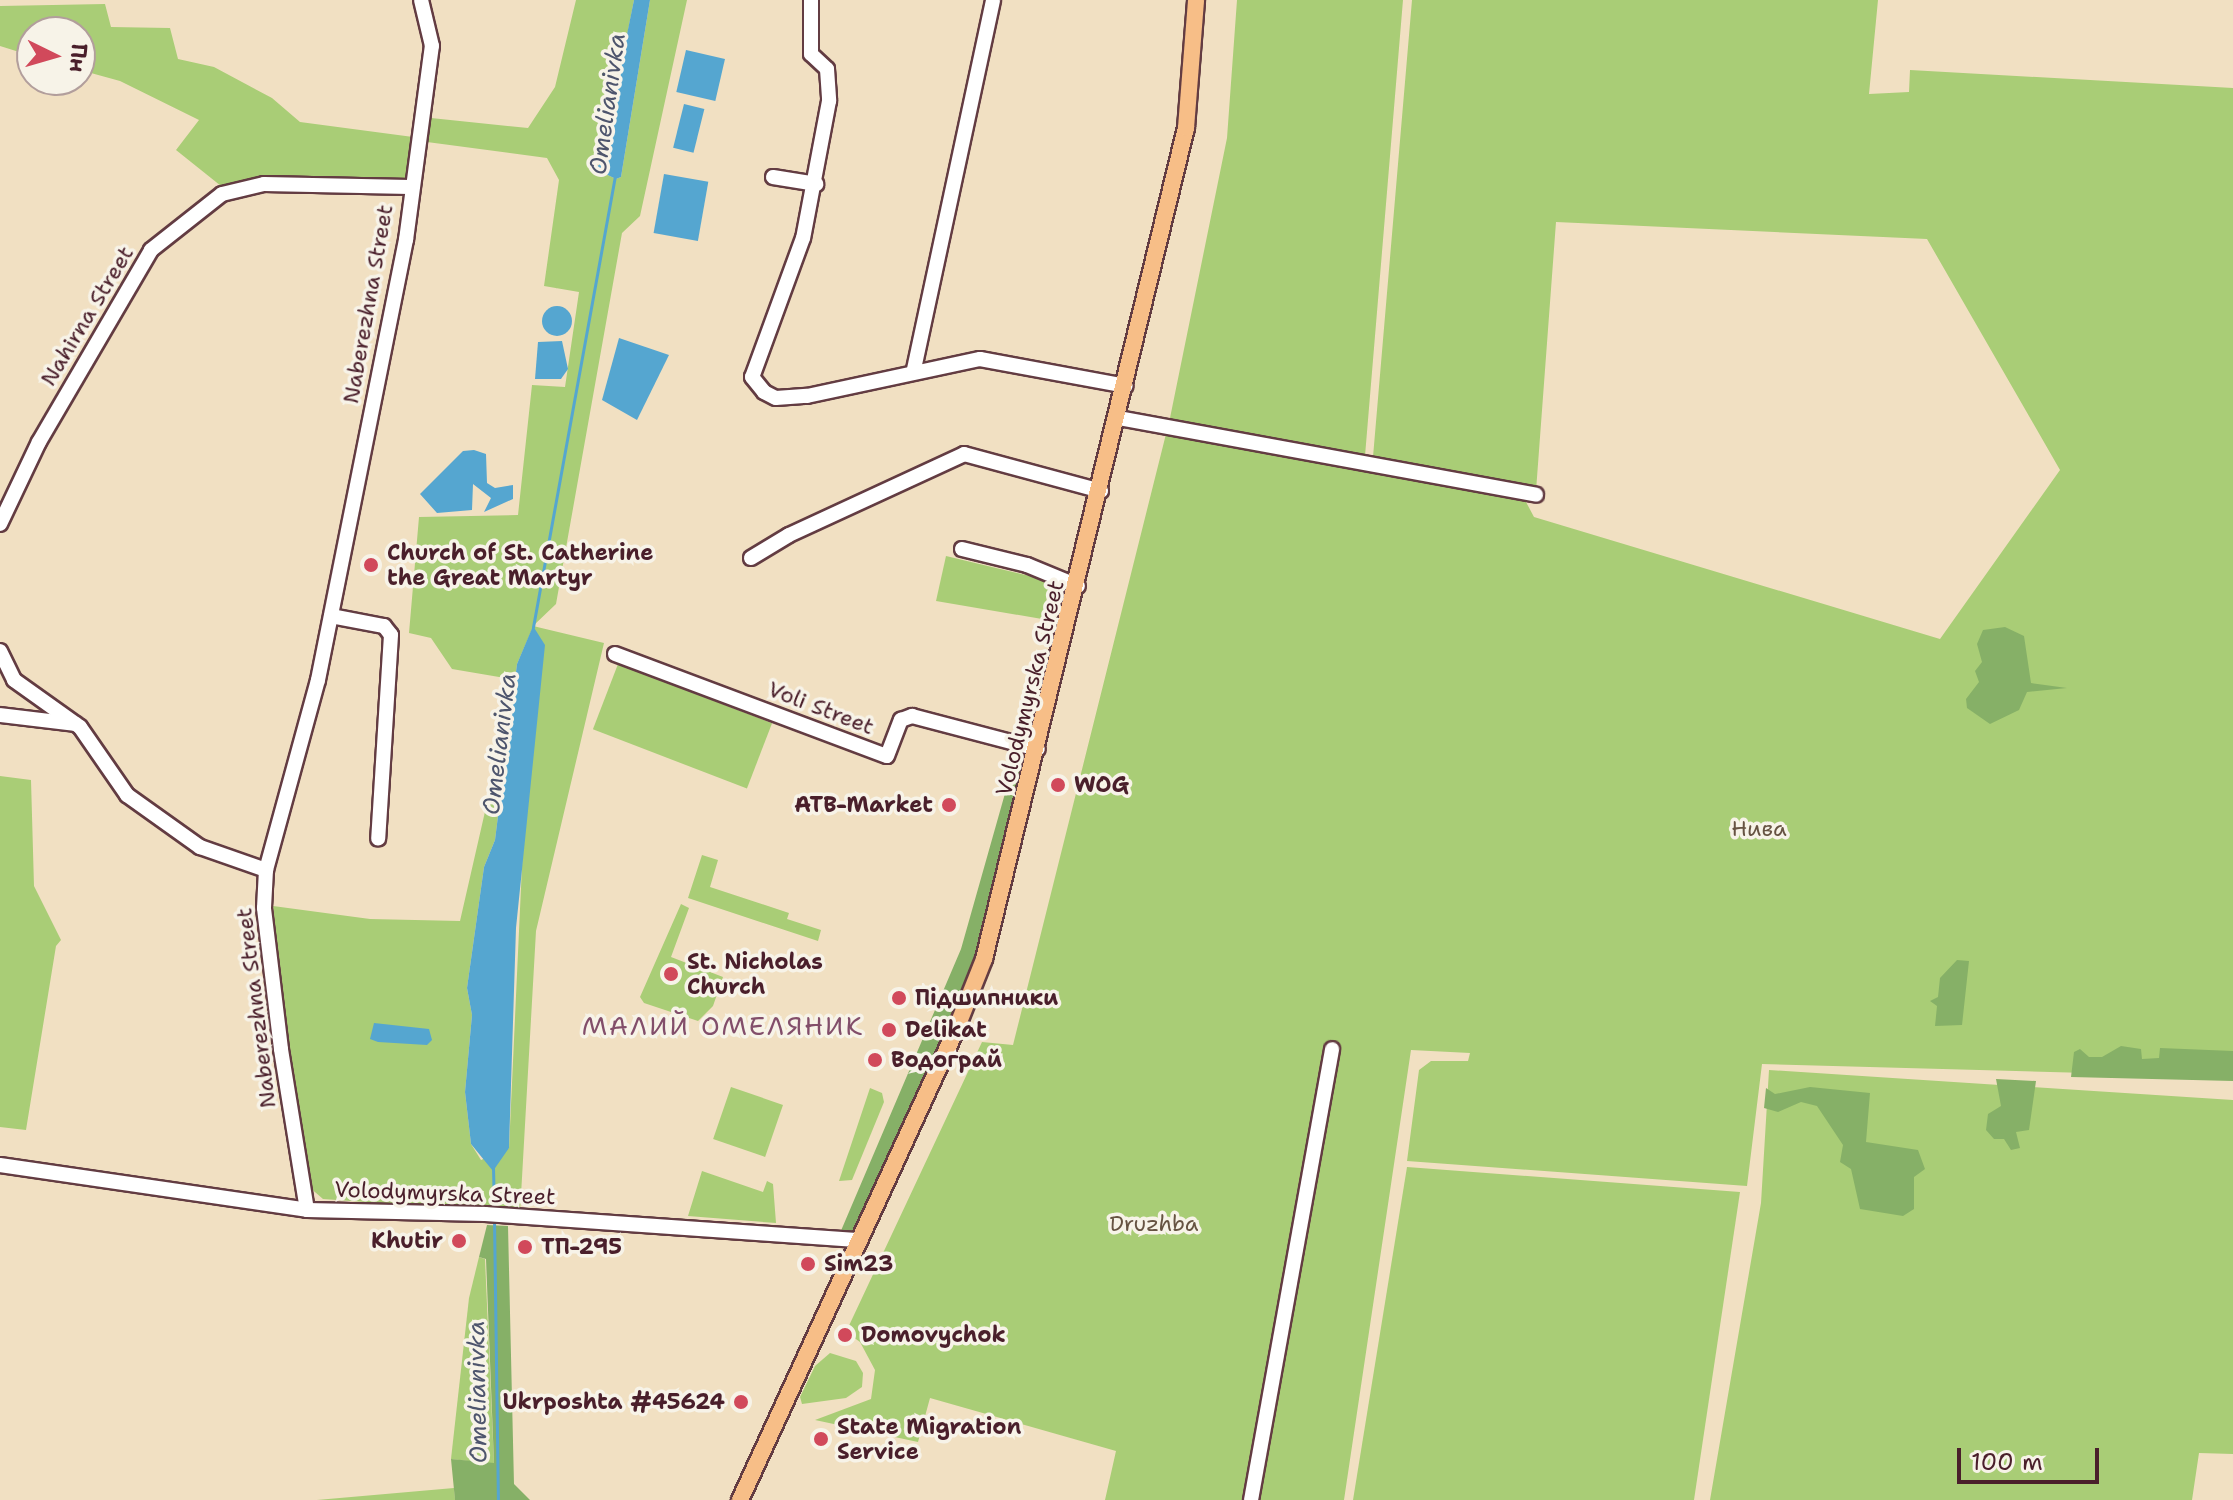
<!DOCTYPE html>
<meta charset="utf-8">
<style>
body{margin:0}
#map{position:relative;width:2233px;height:1500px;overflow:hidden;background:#f1e0c2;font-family:"Shantell Sans",sans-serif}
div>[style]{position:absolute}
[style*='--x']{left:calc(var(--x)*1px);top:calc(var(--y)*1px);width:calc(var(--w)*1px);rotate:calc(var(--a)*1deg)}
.green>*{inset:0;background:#a9cd76;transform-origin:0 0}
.forest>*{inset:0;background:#86b067}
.water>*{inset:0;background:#55a6d0;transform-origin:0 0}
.round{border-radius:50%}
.stream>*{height:3px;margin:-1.5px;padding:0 1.5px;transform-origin:1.5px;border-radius:1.5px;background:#55a6d0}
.roads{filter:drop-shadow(2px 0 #633c42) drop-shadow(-2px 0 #633c42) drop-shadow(0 2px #633c42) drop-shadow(0 -2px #633c42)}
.minor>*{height:14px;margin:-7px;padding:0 7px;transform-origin:7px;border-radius:7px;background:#fff}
.major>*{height:16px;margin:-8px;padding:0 8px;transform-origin:8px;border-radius:8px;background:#f7be87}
.dots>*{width:22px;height:22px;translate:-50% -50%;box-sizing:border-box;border:4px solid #f7f3e8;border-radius:50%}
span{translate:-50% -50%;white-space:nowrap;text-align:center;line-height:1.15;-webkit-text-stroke:7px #f7f3e8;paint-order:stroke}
.street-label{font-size:22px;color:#4a1f2b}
.poi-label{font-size:22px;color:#4a1f2b;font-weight:700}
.left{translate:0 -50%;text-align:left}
.right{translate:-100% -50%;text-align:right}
.park-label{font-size:22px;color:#665342}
.water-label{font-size:24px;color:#4e556d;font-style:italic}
.quarter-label{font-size:26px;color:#824e6a;letter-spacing:2px}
.north{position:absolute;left:16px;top:16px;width:80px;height:80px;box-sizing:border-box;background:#f7f3e8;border:2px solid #b29e9c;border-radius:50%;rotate:95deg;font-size:22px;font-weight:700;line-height:32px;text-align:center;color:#4a1f2b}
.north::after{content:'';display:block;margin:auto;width:28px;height:36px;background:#d1495b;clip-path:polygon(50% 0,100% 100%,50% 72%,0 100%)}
.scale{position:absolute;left:1957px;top:1448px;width:142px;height:36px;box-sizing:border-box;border:4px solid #4a1f2b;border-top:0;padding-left:10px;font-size:24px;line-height:28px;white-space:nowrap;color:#4a1f2b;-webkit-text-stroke:6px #f7f3e8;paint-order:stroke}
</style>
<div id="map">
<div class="green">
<div style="clip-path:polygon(evenodd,576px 0,634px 0,606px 142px,593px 168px,616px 179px,621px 177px,650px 0,687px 0,640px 216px,622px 233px,556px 604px,533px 626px,604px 643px,536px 931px,520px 1213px,323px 1199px,308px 1186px,287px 1052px,273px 906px,370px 919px,460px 921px,492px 781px,505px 678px,452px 669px,431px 638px,409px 633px,419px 517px,518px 515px,532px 385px,565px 387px,579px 292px,544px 286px,559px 180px,547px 158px,427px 142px,431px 118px,528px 128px,555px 87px,576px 0,533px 627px,509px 1148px,481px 1160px,471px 1144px,465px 1092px,472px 1015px,467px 988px,484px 867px,495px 840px,517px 664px,533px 627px)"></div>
<div style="clip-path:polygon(1237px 0,1403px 0,1364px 468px,1508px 496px,1526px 502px,1534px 517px,1940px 639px,2060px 470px,1927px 239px,1556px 222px,1536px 491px,1373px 457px,1412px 0,1878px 0,1869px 94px,1909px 92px,1910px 70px,2233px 88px,2233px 1077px,1762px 1064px,1747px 1186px,1407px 1161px,1419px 1070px,1431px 1061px,1468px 1061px,1470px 1053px,1411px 1050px,1344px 1500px,1105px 1500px,1116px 1451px,930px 1398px,918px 1442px,815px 1420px,871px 1399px,875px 1370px,860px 1342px,846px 1332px,982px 1042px,1013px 1045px,1170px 418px,1227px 138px)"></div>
<div style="clip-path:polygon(105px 4px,111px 27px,170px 28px,178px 59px,214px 67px,272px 98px,300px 122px,413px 137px,405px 182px,245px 180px,221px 186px,176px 150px,199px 120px,120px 81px,80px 70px,80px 32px,32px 32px,32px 56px,0 46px,0 6px)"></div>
<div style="clip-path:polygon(946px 556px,1051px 581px,1042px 619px,936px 601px)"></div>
<div style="left:618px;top:664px;width:165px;height:70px;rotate:21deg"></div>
<div style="clip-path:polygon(0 776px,31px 780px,34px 886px,61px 940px,56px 946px,26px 1130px,0 1127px)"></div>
<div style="clip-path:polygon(702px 855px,718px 860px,710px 887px,789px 913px,787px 919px,821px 930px,818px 941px,688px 898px)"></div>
<div style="clip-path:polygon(681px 904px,689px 908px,671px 957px,723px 977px,713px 1006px,698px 1021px,644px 1003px,640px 997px)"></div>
<div style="clip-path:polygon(1769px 1070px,2233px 1100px,2233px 1454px,2199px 1453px,2192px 1500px,1710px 1500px,1761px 1203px)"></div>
<div style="left:731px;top:1087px;width:55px;height:55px;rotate:19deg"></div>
<div style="clip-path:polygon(870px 1088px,882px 1093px,884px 1102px,852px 1180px,839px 1181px)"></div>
<div style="clip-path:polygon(1407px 1167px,1740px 1192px,1694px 1500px,1353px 1500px)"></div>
<div style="clip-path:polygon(702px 1171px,763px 1192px,767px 1181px,773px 1184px,776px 1223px,688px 1216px)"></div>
<div style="clip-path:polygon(479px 1257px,485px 1259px,494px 1464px,451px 1459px,469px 1298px)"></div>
<div style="clip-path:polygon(830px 1353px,856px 1361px,863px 1373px,862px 1387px,846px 1398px,802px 1404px,800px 1397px,815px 1366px)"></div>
<div style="left:454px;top:1488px;width:12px;height:140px;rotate:85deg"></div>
</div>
<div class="forest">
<div style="clip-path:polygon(2005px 627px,2024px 636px,2031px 683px,2067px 688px,2027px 692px,2019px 710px,1990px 724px,1967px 708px,1966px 699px,1979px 682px,1975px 671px,1982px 662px,1977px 644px,1983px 630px)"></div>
<div style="clip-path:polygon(1017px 751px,1031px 755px,978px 957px,856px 1231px,840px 1233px,961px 949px)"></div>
<div style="clip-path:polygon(1957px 960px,1969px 961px,1962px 1025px,1935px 1026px,1937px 1006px,1930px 1001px,1938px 997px,1940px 978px)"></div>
<div style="clip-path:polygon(2121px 1046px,2141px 1049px,2142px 1059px,2159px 1058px,2160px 1048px,2233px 1051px,2233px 1081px,2071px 1077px,2074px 1052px,2080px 1049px,2089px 1057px,2102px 1057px)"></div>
<div style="clip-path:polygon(1996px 1079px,2036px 1081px,2029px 1130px,2016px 1132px,2020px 1148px,2011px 1150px,2004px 1139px,1994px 1139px,1986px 1130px,1988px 1114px,2001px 1106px)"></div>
<div style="clip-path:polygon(1810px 1087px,1870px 1093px,1866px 1142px,1918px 1150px,1925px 1169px,1914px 1177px,1914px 1209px,1903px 1216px,1860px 1209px,1851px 1169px,1840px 1162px,1843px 1145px,1817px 1106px,1801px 1102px,1778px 1112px,1764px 1108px,1766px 1088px,1775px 1094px)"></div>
<div style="clip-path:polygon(487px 1225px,508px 1226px,514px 1484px,530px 1500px,455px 1500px,451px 1459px,494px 1463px,486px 1259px,479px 1257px)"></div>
</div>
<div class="water">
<div style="clip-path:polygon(634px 0,650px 0,621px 177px,616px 179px,593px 168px,599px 165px,605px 142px)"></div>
<div style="left:686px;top:50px;width:40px;height:43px;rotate:13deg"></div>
<div style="left:684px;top:104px;width:21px;height:45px;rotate:14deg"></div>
<div style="left:664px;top:174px;width:45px;height:60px;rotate:10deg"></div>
<div class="round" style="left:542px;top:306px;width:30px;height:30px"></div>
<div style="clip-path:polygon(619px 338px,669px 355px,637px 420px,602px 400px)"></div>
<div style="clip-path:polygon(562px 341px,568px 369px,561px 379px,535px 379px,538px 342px)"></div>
<div style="clip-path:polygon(474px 450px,486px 454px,487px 483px,495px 488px,513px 485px,513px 499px,484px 512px,491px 498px,473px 484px,472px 510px,437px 513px,420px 494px,463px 451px)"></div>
<div style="clip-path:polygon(533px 626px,545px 645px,516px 928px,509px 1148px,493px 1171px,471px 1144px,465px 1092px,472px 1015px,467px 988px,484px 867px,495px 840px,517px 664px)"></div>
<div style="clip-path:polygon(374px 1023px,429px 1029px,432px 1040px,427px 1045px,378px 1042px,370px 1039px)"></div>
</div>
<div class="stream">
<div style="--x:533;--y:627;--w:456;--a:-79.7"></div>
<div style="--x:493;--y:1167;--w:45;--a:88.7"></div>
<div style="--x:494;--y:1219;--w:281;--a:89.2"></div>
</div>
<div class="roads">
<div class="minor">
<div style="--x:811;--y:0;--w:54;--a:90"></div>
<div style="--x:811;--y:54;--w:22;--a:43"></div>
<div style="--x:827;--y:69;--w:32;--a:86"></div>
<div style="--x:829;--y:101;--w:139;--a:100.7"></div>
<div style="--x:803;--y:238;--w:148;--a:110.1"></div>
<div style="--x:752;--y:377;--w:19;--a:51"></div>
<div style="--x:764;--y:392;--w:13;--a:27"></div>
<div style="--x:776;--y:398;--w:31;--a:-4"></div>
<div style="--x:807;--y:396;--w:177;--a:-12.1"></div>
<div style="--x:980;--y:359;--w:148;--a:10.5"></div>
<div style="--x:773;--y:177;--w:44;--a:9.2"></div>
<div style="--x:914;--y:369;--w:377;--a:-77.9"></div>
<div style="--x:1118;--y:418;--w:425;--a:10.4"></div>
<div style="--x:0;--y:524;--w:91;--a:-64.6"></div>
<div style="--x:39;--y:442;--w:222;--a:-59.7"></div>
<div style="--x:151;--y:250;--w:90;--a:-38.3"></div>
<div style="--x:222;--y:194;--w:43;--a:-13.4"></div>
<div style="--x:264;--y:184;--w:146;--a:1.2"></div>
<div style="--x:962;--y:549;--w:67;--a:13.8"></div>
<div style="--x:1027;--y:565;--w:55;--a:22.4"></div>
<div style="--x:751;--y:558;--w:44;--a:-31.2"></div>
<div style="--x:789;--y:535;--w:193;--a:-24.8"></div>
<div style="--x:964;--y:454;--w:142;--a:15.1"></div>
<div style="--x:331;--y:616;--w:54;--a:10.7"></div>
<div style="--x:384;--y:626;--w:11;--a:52"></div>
<div style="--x:391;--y:635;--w:204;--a:93.6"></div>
<div style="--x:0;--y:651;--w:32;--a:64"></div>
<div style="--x:14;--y:680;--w:81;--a:35.5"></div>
<div style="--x:80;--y:727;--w:83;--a:55.3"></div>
<div style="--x:127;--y:795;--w:90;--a:35.5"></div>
<div style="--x:200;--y:847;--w:70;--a:19.2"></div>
<div style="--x:615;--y:654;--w:290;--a:20.6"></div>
<div style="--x:887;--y:756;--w:39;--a:-69"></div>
<div style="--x:901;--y:720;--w:12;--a:-20"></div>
<div style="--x:912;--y:716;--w:130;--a:14.7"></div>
<div style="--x:0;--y:715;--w:76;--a:6.8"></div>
<div style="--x:0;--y:1165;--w:310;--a:8.3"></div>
<div style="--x:307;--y:1210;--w:178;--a:1.3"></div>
<div style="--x:485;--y:1214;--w:376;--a:4"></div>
<div style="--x:307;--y:1210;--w:163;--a:-99.2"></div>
<div style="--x:281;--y:1049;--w:142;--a:-96.9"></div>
<div style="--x:264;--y:908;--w:38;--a:-87"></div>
<div style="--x:266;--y:870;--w:197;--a:-74.7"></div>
<div style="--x:318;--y:680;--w:449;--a:-78.7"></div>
<div style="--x:406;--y:240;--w:196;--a:-82.4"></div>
<div style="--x:432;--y:46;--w:47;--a:-103.4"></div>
<div style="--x:1251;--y:1500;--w:458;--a:-79.8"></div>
</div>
<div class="major">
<div style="--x:740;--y:1500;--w:515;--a:-65.33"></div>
<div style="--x:955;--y:1032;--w:79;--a:-68.3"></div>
<div style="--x:984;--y:959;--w:855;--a:-76.34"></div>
<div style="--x:1186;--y:128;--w:128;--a:-85.5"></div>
</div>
</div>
<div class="dots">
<div style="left:371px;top:565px;background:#d1495b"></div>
<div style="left:1058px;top:785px;background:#d1495b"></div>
<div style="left:949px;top:805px;background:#d1495b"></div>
<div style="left:671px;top:974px;background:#d1495b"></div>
<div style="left:899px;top:998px;background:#d1495b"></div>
<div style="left:889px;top:1030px;background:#d1495b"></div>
<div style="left:875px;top:1060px;background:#d1495b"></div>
<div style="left:459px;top:1241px;background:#d1495b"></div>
<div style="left:525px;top:1247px;background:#d1495b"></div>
<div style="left:808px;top:1264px;background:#d1495b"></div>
<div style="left:845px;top:1335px;background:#d1495b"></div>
<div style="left:741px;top:1402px;background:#d1495b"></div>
<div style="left:821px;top:1439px;background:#d1495b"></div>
</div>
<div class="street-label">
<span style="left:368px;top:304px;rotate:-80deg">Naberezhna Street</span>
<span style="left:87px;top:316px;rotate:-59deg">Nahirna Street</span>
<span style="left:1030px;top:688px;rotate:-76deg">Volodymyrska Street</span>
<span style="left:821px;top:708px;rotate:21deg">Voli Street</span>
<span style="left:256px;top:1008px;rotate:-97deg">Naberezhna Street</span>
<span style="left:445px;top:1193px;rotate:2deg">Volodymyrska Street</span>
</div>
<div class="poi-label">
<span class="left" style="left:387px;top:565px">Church of St. Catherine<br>the Great Martyr</span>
<span class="left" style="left:1074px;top:785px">WOG</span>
<span class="right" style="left:933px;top:805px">ATB-Market</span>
<span class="left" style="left:687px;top:974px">St. Nicholas<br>Church</span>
<span class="left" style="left:915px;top:998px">Підшипники</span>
<span class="left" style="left:905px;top:1030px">Delikat</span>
<span class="left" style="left:891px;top:1060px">Водограй</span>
<span class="right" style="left:443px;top:1241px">Khutir</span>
<span class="left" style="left:541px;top:1247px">ТП-295</span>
<span class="left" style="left:824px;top:1264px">Sim23</span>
<span class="left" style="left:861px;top:1335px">Domovychok</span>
<span class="right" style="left:725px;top:1402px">Ukrposhta #45624</span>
<span class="left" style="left:837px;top:1439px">State Migration<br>Service</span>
</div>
<div class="park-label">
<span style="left:1759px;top:829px">Нива</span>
<span style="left:1154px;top:1224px">Druzhba</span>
</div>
<div class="water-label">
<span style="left:608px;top:104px;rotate:-82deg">Omelianivka</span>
<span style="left:500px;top:744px;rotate:-83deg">Omelianivka</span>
<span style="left:478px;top:1392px;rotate:-91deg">Omelianivka</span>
</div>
<div class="quarter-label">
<span style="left:723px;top:1026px">МАЛИЙ ОМЕЛЯНИК</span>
</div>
<div class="north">Пн</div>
<div class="scale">100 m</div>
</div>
